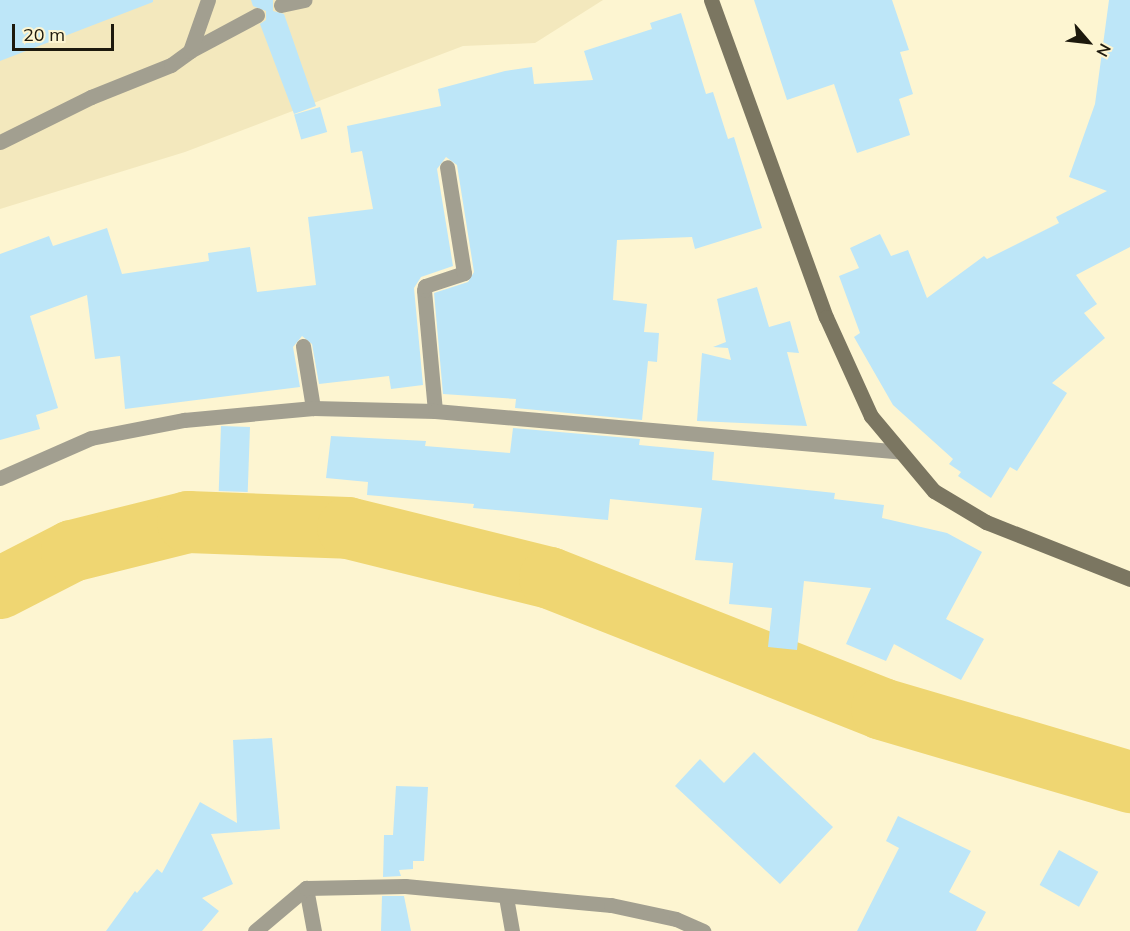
<!DOCTYPE html>
<style>
body{margin:0}
#map{position:relative;width:1130px;height:931px;overflow:hidden;background:#fdf5d1;font-family:Mulish,sans-serif}
div>[style]{position:absolute}
[style*='--x']{left:calc(var(--x)*1px);top:calc(var(--y)*1px);width:calc(var(--w)*1px);rotate:calc(var(--a)*1deg)}
.built>*{inset:0;background:#f3e8bd}
.river>*{height:62px;margin:-31px;padding:0 31px;transform-origin:31px;border-radius:31px;background:#efd672}
.building>*{inset:0;background:#bde6f8;transform-origin:0 0}
.service>*{height:15px;margin:-7.5px;padding:0 7.5px;transform-origin:7.5px;border-radius:7.5px;background:#a29f90}
.minor>*{height:15px;margin:-7.5px;padding:0 7.5px;transform-origin:7.5px;border-radius:7.5px;background:#a29f90}
.secondary>*{height:15px;margin:-7.5px;padding:0 7.5px;transform-origin:7.5px;border-radius:7.5px;background:#7b7661}
span{translate:-50% -50%;white-space:nowrap;text-align:center;line-height:1.15;-webkit-text-stroke:6px #fdf5d1;paint-order:stroke}
.north{position:absolute;left:1058px;top:12px;width:60px;height:60px;-webkit-text-stroke:4px #fdf5d1;paint-order:stroke;rotate:118deg;font-size:16px;font-weight:700;line-height:24px;text-align:center;color:#1d190d}
.north::after{content:'';display:block;margin:auto;width:21px;height:27px;background:#1d190d;clip-path:polygon(50% 0,100% 100%,50% 72%,0 100%)}
.scale{position:absolute;left:12px;top:24px;width:102px;height:27px;box-sizing:border-box;border:3px solid #1d190d;border-top:0;padding-left:8px;font-size:18px;line-height:21px;white-space:nowrap;color:#1d190d;-webkit-text-stroke:4px #fdf5d1;paint-order:stroke}
</style>
<div id="map">
<div class="built">
<div style="clip-path:polygon(0 0,603px 0,535px 43px,463px 46px,185px 152px,0 209px)"></div>
</div>
<div class="river">
<div style="--x:0;--y:588;--w:81;--a:-27.2"></div>
<div style="--x:72;--y:551;--w:120;--a:-14"></div>
<div style="--x:188;--y:522;--w:160;--a:2.1"></div>
<div style="--x:348;--y:528;--w:208;--a:13.9"></div>
<div style="--x:550;--y:578;--w:357;--a:21.5"></div>
<div style="--x:882;--y:709;--w:259;--a:16.4"></div>
</div>
<div class="building">
<div style="clip-path:polygon(0 0,153px 0,153px 2px,0 61px)"></div>
<div style="clip-path:polygon(251px 0,273px 0,273px 11px,284px 14px,316px 106px,294px 114px,260px 24px,266px 20px,266px 11px,253px 6px)"></div>
<div style="clip-path:polygon(754px 0,892px 0,909px 50px,900px 52px,913px 94px,899px 99px,910px 135px,857px 153px,834px 84px,787px 100px)"></div>
<div style="clip-path:polygon(1109px 0,1130px 0,1130px 247px,1076px 275px,1097px 304px,1084px 313px,1105px 338px,1052px 383px,1067px 393px,1017px 471px,1010px 467px,991px 498px,958px 476px,961px 472px,949px 464px,953px 459px,893px 405px,854px 337px,860px 333px,839px 276px,859px 268px,850px 248px,880px 234px,891px 256px,908px 250px,927px 298px,984px 256px,987px 259px,1059px 223px,1056px 217px,1107px 191px,1069px 177px,1095px 104px)"></div>
<div style="clip-path:polygon(681px 13px,706px 94px,713px 92px,728px 139px,734px 137px,762px 228px,695px 249px,692px 237px,617px 240px,613px 300px,647px 304px,644px 332px,659px 333px,657px 362px,648px 361px,642px 420px,515px 408px,516px 399px,443px 394px,434px 293px,468px 282px,474px 272px,457px 165px,446px 157px,437px 169px,453px 266px,421px 277px,414px 288px,423px 385px,391px 389px,389px 376px,319px 384px,312px 344px,302px 336px,293px 347px,300px 387px,125px 409px,120px 356px,95px 359px,87px 295px,30px 316px,58px 408px,36px 415px,40px 429px,0 440px,0 254px,49px 236px,53px 246px,107px 228px,122px 274px,209px 261px,208px 253px,250px 247px,257px 292px,316px 285px,308px 217px,373px 209px,362px 151px,351px 153px,347px 126px,441px 106px,438px 89px,505px 71px,532px 67px,534px 84px,593px 80px,584px 51px,652px 29px,650px 23px)"></div>
<div style="left:320px;top:107px;width:26px;height:27px;rotate:74deg"></div>
<div style="clip-path:polygon(757px 287px,769px 327px,790px 321px,799px 353px,787px 352px,807px 426px,697px 421px,702px 353px,731px 360px,728px 348px,713px 347px,726px 342px,717px 299px)"></div>
<div style="left:221px;top:426px;width:29px;height:65px;rotate:2deg"></div>
<div style="clip-path:polygon(513px 428px,640px 439px,639px 445px,714px 452px,712px 480px,835px 493px,834px 499px,884px 505px,882px 518px,947px 533px,982px 552px,946px 619px,984px 639px,961px 680px,894px 644px,886px 661px,846px 644px,871px 588px,804px 581px,797px 650px,768px 647px,772px 608px,729px 604px,733px 563px,695px 560px,702px 508px,610px 499px,608px 520px,473px 508px,474px 504px,367px 495px,368px 482px,326px 478px,331px 436px,426px 441px,425px 446px,510px 453px)"></div>
<div style="clip-path:polygon(272px 738px,280px 829px,211px 834px,233px 884px,202px 898px,219px 911px,202px 931px,106px 931px,135px 891px,137px 893px,157px 869px,162px 873px,200px 802px,237px 823px,233px 740px)"></div>
<div style="clip-path:polygon(754px 752px,833px 827px,780px 884px,675px 786px,700px 759px,724px 783px)"></div>
<div style="clip-path:polygon(396px 786px,428px 787px,424px 861px,413px 861px,413px 869px,399px 870px,401px 876px,383px 877px,384px 835px,393px 835px)"></div>
<div style="clip-path:polygon(898px 816px,971px 851px,949px 892px,986px 912px,976px 931px,857px 931px,899px 848px,886px 841px)"></div>
<div style="left:1059px;top:850px;width:45px;height:40px;rotate:29deg"></div>
<div style="clip-path:polygon(382px 896px,404px 896px,411px 931px,381px 931px)"></div>
</div>
<div class="service">
<div style="--x:281;--y:5;--w:24;--a:-12"></div>
<div style="--x:190;--y:51;--w:76;--a:-28.2"></div>
<div style="--x:0;--y:142;--w:102;--a:-26.3"></div>
<div style="--x:91;--y:97;--w:86;--a:-21.8"></div>
<div style="--x:171;--y:65;--w:24;--a:-36"></div>
<div style="--x:190;--y:51;--w:54;--a:-70.6"></div>
<div style="--x:303;--y:346;--w:63;--a:80.8"></div>
</div>
<div class="minor">
<div style="--x:435;--y:411;--w:121;--a:-95.2"></div>
<div style="--x:424;--y:290;--w:4;--a:-76"></div>
<div style="--x:425;--y:286;--w:41;--a:-18.4"></div>
<div style="--x:464;--y:273;--w:107;--a:-99.1"></div>
<div style="--x:0;--y:478;--w:99;--a:-23.7"></div>
<div style="--x:91;--y:438;--w:95;--a:-11"></div>
<div style="--x:184;--y:420;--w:130;--a:-5.3"></div>
<div style="--x:313;--y:408;--w:122;--a:1.4"></div>
<div style="--x:435;--y:411;--w:466;--a:5"></div>
<div style="--x:306;--y:888;--w:44;--a:79.5"></div>
<div style="--x:506;--y:897;--w:35;--a:80"></div>
<div style="--x:255;--y:931;--w:67;--a:-40.1"></div>
<div style="--x:306;--y:888;--w:99;--a:-1.2"></div>
<div style="--x:405;--y:886;--w:207;--a:5.3"></div>
<div style="--x:611;--y:905;--w:66;--a:12.2"></div>
<div style="--x:676;--y:919;--w:30;--a:24"></div>
</div>
<div class="secondary">
<div style="--x:711;--y:0;--w:337;--a:70.1"></div>
<div style="--x:826;--y:317;--w:109;--a:65.6"></div>
<div style="--x:871;--y:416;--w:98;--a:50"></div>
<div style="--x:934;--y:491;--w:61;--a:30.8"></div>
<div style="--x:986;--y:522;--w:155;--a:21.6"></div>
</div>
<div class="north">N</div>
<div class="scale">20 m</div>
</div>
